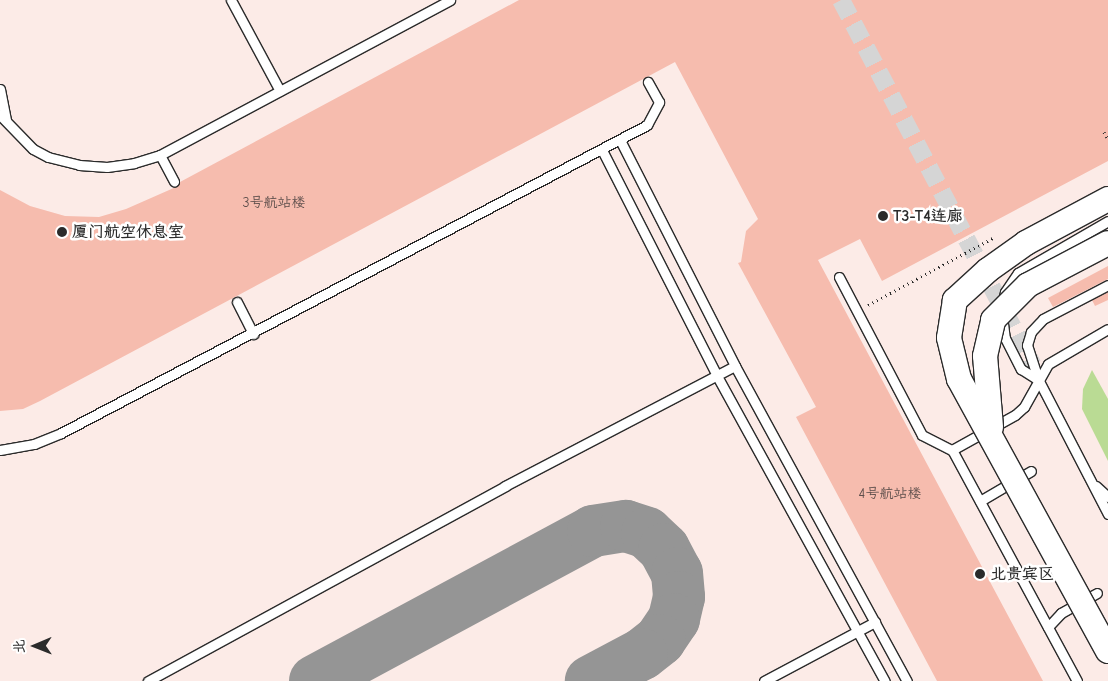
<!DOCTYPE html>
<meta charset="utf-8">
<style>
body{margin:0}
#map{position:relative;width:1108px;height:681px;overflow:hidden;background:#fff;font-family:"Comic Neue","LXGW WenKai TC",sans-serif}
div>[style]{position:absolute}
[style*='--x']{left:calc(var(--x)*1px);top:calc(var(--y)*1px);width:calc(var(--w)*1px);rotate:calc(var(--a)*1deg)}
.built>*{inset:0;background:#fcebe7;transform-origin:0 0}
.green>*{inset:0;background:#badb94}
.taxiway>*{height:52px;margin:-26px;padding:0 26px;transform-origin:26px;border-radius:26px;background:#959595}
.building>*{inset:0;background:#f6bcae}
.street-tunnel>*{height:18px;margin-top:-9px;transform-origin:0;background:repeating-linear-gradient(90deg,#d5d5d5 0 18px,transparent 0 27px)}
.path>*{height:3px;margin-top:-1.5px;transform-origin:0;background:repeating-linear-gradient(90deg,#2b2b2b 0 1px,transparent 0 5px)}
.roads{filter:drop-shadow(1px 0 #2b2b2b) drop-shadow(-1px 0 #2b2b2b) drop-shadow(0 1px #2b2b2b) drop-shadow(0 -1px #2b2b2b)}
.lane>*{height:9px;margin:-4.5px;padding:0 4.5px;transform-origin:4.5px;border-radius:4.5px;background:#fff}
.bridges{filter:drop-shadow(1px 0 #2b2b2b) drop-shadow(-1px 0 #2b2b2b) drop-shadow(0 1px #2b2b2b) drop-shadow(0 -1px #2b2b2b)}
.secondary-bridge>*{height:24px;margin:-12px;padding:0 12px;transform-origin:12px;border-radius:12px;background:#fff}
.dots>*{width:14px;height:14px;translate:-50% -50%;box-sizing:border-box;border:2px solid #fff;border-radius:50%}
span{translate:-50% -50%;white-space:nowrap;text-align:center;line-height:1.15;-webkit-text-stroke:5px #fff;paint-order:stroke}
.number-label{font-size:14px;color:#5e4f4c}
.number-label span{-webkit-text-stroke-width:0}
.poi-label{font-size:16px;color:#2b2b2b;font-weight:700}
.left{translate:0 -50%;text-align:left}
.north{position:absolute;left:10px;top:621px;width:50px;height:50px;-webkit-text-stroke:4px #fff;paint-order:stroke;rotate:269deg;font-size:14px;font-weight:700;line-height:20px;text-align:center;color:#2b2b2b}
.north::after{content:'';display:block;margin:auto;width:18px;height:22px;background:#2b2b2b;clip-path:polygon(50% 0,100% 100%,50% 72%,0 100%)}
</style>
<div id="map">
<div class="built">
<div style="left:0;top:0;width:1108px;height:681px"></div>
</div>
<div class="green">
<div style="clip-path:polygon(1092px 370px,1108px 399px,1108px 461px,1082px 409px,1083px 389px)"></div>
</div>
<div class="taxiway">
<div style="--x:315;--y:681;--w:316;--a:-28.3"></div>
<div style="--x:593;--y:531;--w:33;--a:-9"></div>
<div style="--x:626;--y:526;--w:22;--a:18"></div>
<div style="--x:647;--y:533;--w:23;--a:43"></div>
<div style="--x:664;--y:549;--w:27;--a:62"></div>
<div style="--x:677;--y:573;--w:24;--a:85"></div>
<div style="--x:679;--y:597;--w:23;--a:103"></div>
<div style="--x:674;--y:619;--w:25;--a:124"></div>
<div style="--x:660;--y:640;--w:23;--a:142"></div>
<div style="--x:642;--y:654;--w:58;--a:152.1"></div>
</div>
<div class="building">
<div style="clip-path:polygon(519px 0,1108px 0,1108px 161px,882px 281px,860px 239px,818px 260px,1043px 681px,937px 681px,796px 417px,816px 407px,738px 263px,741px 262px,746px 231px,758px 219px,675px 62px,40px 401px,23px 409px,0 411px,0 190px,30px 206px,65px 216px,99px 217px,126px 209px,176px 187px,180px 182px)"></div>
<div style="clip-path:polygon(1108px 266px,1108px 279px,1053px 307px,1048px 298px)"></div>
<div style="clip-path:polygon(1108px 292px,1108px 300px,1095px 306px,1092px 300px)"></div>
</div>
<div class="street-tunnel">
<div style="--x:841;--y:0;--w:412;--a:62.3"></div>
</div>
<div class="path">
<div style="--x:1104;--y:132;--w:8;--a:60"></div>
<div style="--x:868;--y:305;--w:142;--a:-28.2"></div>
</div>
<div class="roads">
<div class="lane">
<div style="--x:231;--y:0;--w:103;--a:61.7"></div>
<div style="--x:0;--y:89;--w:32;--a:79"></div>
<div style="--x:0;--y:115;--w:47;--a:45.9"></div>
<div style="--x:33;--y:149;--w:17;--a:28"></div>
<div style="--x:48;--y:157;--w:32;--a:14"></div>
<div style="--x:79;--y:165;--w:28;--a:4"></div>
<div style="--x:107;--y:167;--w:27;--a:-8"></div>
<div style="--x:134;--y:163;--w:27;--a:-17"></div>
<div style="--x:160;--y:155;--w:329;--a:-28.1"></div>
<div style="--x:620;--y:140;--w:254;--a:63"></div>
<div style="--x:735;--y:366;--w:359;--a:61.4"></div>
<div style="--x:602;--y:150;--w:254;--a:63"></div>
<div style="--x:717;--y:376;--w:348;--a:61.2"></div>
<div style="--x:160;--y:155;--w:30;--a:62"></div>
<div style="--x:839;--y:277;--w:178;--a:62.3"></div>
<div style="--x:922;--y:435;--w:34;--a:27"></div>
<div style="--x:1108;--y:285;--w:73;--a:152.4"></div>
<div style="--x:1043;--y:319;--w:18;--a:133"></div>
<div style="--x:1031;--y:332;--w:14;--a:107"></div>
<div style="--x:1027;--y:345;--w:36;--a:72"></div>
<div style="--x:1038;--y:379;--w:152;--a:62.6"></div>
<div style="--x:237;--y:302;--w:36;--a:63"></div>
<div style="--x:1003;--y:302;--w:10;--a:-79"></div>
<div style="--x:1005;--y:292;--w:23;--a:-56"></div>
<div style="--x:1018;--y:273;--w:104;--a:-30"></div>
<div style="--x:1002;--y:315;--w:23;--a:83"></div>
<div style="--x:1005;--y:338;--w:35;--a:63"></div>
<div style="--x:1021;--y:369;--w:19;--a:32"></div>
<div style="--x:0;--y:450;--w:35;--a:-10"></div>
<div style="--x:34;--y:444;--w:29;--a:-22"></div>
<div style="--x:61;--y:433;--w:662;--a:-27.73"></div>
<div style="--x:647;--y:125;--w:26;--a:-62"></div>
<div style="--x:659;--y:102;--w:23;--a:-119"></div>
<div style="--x:1096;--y:486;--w:16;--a:43"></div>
<div style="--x:980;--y:501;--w:59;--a:-30.5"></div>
<div style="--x:1048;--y:627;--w:19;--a:-47"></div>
<div style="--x:1061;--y:613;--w:41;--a:-29.1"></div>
<div style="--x:148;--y:681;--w:407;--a:-28.6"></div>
<div style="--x:505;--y:486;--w:259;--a:-27.6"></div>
<div style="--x:764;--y:681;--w:126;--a:-28"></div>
<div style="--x:1077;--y:681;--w:263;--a:-118.4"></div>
<div style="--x:952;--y:450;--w:72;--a:-29.1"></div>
<div style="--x:1015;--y:415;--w:12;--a:-42"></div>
<div style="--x:1024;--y:407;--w:49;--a:-60.8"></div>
<div style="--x:1048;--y:364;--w:69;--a:-30.3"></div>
</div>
</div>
<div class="bridges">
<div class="secondary-bridge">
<div style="--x:1108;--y:199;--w:93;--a:151.8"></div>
<div style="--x:1026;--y:243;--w:47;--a:144.6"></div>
<div style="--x:988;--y:270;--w:45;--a:137.7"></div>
<div style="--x:955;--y:300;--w:38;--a:99"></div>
<div style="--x:949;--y:338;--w:42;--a:76.3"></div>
<div style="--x:959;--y:379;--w:310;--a:61.3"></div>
<div style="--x:991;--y:427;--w:71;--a:-94.8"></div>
<div style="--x:985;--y:356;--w:37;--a:-77"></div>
<div style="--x:993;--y:320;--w:49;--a:-45"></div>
<div style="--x:1028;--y:285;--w:90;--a:-27.7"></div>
</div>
</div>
<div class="dots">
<div style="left:883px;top:216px;background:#2b2b2b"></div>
<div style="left:62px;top:232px;background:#2b2b2b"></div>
<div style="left:980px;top:574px;background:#2b2b2b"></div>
</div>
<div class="number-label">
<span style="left:274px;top:203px">3号航站楼</span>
<span style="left:890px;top:494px">4号航站楼</span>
</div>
<div class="poi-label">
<span class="left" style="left:893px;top:216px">T3-T4连廊</span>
<span class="left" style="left:72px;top:232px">厦门航空休息室</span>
<span class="left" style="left:990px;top:574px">北贵宾区</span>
</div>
<div class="north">北</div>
</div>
